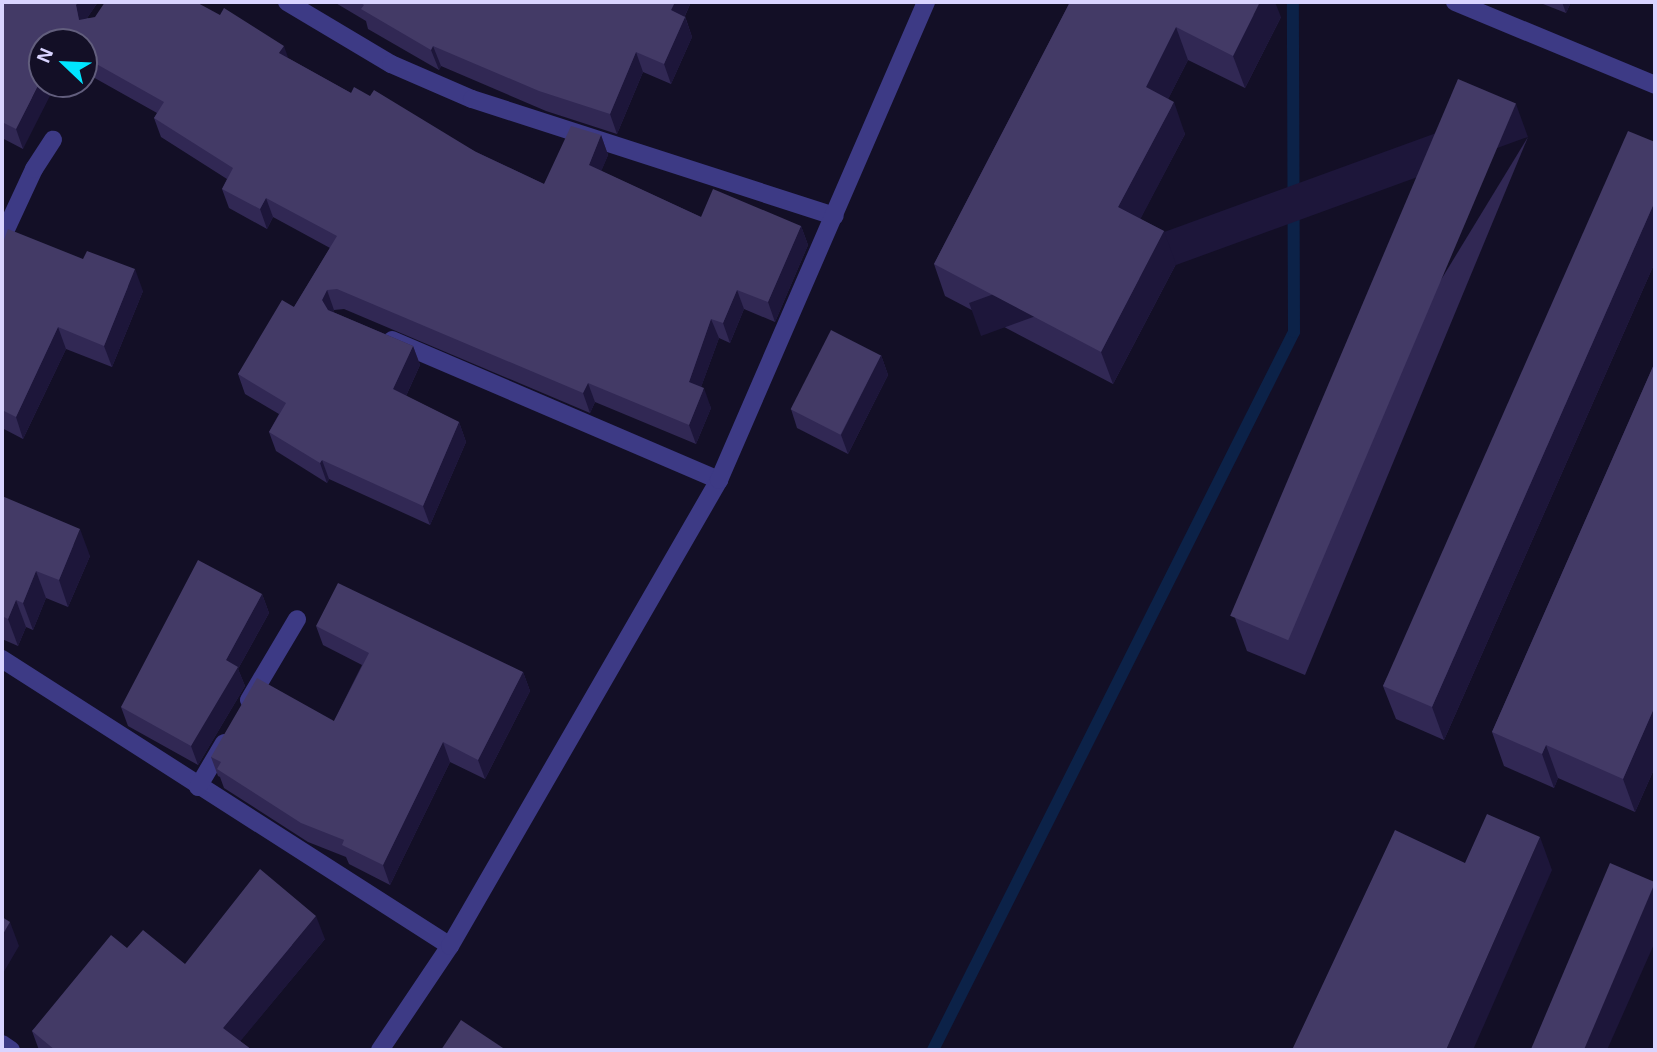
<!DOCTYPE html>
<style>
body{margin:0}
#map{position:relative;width:1657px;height:1052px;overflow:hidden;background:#130f26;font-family:Helvetica,sans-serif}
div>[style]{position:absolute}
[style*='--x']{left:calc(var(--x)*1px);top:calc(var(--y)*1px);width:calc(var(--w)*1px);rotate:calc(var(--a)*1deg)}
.stream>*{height:12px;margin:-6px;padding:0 6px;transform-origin:6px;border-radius:6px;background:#0c2248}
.street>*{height:18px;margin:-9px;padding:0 9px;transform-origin:9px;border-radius:9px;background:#3d3a85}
.wall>*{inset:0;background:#312854}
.shaded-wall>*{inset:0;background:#1d163a;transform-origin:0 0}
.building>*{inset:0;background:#433a66;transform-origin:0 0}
span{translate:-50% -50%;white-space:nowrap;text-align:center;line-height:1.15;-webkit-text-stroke:7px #130f26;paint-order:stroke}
.frame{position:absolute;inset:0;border:4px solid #d9d4ff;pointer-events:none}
.north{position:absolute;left:28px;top:28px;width:70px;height:70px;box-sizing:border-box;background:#130f26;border:2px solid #625e7d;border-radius:50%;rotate:293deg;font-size:19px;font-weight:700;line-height:28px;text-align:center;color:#d9d4ff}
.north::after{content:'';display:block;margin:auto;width:24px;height:32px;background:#00e5ff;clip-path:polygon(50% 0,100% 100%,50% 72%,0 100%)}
</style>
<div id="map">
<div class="stream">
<div style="--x:933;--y:1050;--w:804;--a:-63.31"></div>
<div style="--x:1294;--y:332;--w:330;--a:-90.2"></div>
</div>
<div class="street">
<div style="--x:287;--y:2;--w:121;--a:30.8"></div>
<div style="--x:391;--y:64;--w:88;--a:23.4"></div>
<div style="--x:472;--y:99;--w:381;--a:17.9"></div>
<div style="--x:1455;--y:2;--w:217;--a:22.5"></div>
<div style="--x:2;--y:238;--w:76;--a:-65.1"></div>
<div style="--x:34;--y:169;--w:35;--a:-57"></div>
<div style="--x:392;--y:340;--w:356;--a:23.2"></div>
<div style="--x:2;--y:659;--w:532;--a:32.64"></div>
<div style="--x:249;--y:700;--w:94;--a:-59.3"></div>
<div style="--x:198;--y:787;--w:51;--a:-59.4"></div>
<div style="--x:2;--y:1044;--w:11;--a:34"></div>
<div style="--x:380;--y:1050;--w:125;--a:-56.1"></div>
<div style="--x:450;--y:946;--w:538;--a:-60"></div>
<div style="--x:719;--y:480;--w:521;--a:-66.58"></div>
</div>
<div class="wall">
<div style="clip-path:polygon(2px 2px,98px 2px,87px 18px,288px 58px,351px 93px,544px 184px,601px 135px,608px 155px,601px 171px,701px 217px,801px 226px,808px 245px,775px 322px,744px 309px,730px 343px,719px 338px,701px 387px,711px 408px,696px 444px,595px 402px,590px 413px,344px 309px,334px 310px,333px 312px,413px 346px,420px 365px,406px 396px,459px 422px,466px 442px,430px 525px,329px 479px,327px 483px,276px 451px,269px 432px,279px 414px,245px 394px,238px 374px,294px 307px,330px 248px,273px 217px,267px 229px,229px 208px,222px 189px,227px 179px,161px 137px,154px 118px,157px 113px,84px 72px,84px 42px,42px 42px,23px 149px,2px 138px)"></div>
<div style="clip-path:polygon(334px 2px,691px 2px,685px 16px,692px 37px,671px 84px,643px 72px,617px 134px,546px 111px,441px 66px,439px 70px,368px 29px,366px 21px)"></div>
<div style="clip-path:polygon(1070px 2px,1281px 17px,1245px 88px,1188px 60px,1168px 99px,1185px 134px,1140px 219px,1164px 231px,1176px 264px,1113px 384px,945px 296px,934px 264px)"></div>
<div style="clip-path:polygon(1538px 2px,1571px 2px,1566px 13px)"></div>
<div style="clip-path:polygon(1528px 137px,1305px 675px,1247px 651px,1235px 618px)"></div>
<div style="clip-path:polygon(1655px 142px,1655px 262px,1444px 740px,1396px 719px,1383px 686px)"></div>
<div style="clip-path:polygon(2px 245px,143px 291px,112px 367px,66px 349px,23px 439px,2px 428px)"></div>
<div style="clip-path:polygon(881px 355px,888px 375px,848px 454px,797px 428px,791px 409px)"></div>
<div style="clip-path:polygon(1655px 362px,1655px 767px,1635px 812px,1558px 778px,1554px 788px,1504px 766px,1492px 732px)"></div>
<div style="clip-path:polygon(2px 496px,90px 556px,68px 607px,46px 598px,33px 630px,26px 627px,18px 646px,2px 639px)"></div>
<div style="clip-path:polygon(262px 594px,269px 613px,238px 669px,245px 686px,198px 765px,128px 726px,121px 707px)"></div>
<div style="clip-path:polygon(316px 626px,523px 672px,530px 691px,485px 779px,450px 762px,390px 885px,349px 864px,346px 857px,308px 842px,224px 788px,220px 777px,218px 776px,211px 757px,334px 721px,362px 665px,323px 645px)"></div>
<div style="clip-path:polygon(325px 939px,240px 1041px,252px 1050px,39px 1050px,32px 1031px,127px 948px,185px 964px)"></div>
</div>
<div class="shaded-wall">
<div style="clip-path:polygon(78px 2px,98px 2px,83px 24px,79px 20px,76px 5px)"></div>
<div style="clip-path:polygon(675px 2px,691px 2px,678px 31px,671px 10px)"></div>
<div style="clip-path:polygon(1260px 2px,1275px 2px,1281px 17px,1245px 88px,1233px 56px)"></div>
<div style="clip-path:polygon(1562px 2px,1571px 2px,1566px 13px)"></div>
<div style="clip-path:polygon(685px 17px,692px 37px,671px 84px,664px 64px)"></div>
<div style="clip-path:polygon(1176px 27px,1188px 60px,1158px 119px,1146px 87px)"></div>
<div style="clip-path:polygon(284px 46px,291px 66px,279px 53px)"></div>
<div style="clip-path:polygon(433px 46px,441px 66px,439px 70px,431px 50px)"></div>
<div style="clip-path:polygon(636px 52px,643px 72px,617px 134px,610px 114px)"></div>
<div style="clip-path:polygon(42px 78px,42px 84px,56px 84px,23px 149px,16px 129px)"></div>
<div style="clip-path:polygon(1174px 102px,1185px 134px,1130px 239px,1118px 207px)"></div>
<div style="left:1516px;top:104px;width:35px;height:582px;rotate:70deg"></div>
<div style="clip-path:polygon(601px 135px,608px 155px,596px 184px,589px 165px)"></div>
<div style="clip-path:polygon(266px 198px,273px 217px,267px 229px,260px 209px)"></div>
<div style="clip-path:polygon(1655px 201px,1655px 262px,1444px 740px,1432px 707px)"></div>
<div style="clip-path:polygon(801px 226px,808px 245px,775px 322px,768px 302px)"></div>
<div style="clip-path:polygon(1164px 231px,1176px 264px,1113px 384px,1101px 352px)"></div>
<div style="clip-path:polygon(135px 269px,143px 291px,112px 367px,104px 346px)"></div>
<div style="clip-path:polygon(327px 290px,334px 310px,329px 320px,322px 300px)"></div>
<div style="clip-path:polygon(737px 290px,744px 309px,730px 343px,723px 323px)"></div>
<div style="clip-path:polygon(711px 319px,719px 338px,696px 401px,689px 382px)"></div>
<div style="clip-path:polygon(58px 327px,66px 349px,23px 439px,16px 417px)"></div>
<div style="clip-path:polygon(413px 346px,420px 365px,400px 409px,393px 389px)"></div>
<div style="clip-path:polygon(881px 355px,888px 375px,848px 454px,841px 435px)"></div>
<div style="clip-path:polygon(588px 383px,595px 402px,590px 413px,583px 393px)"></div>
<div style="clip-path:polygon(704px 388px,711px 408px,696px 444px,689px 425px)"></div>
<div style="clip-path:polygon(459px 422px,466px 442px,430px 525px,423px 506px)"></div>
<div style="clip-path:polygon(322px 460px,329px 479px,327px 483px,320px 463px)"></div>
<div style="clip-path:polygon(80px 529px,90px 556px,68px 607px,59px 580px)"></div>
<div style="clip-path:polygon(36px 571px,46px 598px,33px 630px,23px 603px)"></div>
<div style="clip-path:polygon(262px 594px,269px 613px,238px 669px,245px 686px,198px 765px,191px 746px,226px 660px)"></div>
<div style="clip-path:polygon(16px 600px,26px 627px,18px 646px,8px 619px)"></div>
<div style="clip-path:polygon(523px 672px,530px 691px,485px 779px,478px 760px)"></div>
<div style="clip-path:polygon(1655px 706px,1655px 767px,1635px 812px,1623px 779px)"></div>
<div style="clip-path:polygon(443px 742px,450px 762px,390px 885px,383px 865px)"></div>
<div style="clip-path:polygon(1546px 745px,1558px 778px,1554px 788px,1542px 754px)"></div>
<div style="clip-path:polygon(1540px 837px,1552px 870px,1473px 1050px,1446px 1050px)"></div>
<div style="clip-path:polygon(1655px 882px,1655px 942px,1607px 1050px,1580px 1050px)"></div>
<div style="clip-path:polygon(316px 916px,325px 939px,233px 1050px,223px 1028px)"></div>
<div style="clip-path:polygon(10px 922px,19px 946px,2px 975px,2px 936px)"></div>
</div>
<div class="building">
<div style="clip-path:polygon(2px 2px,78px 2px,76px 5px,79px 20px,95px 17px,105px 2px,196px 2px,220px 15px,224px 8px,284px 46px,279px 53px,351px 93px,354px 87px,370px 96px,374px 90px,476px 152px,544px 184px,571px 126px,601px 135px,589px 165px,701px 217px,713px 189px,801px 226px,768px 302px,737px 290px,723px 323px,711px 319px,689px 382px,704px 388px,689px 425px,588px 383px,583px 393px,337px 289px,327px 290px,322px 300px,328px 310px,413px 346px,393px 389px,459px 422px,423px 506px,322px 460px,320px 463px,269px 432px,286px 403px,238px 374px,282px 300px,294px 307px,337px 236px,266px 198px,260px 209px,222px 189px,233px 168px,154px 118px,164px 102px,84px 57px,84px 42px,42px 42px,42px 78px,16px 129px,2px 122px)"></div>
<div style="clip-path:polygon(359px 2px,675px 2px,671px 10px,685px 17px,664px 64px,636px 52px,610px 114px,539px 91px,433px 46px,431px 50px,361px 9px,364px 5px)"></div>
<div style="clip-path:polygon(1070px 2px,1260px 2px,1233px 56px,1176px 27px,1146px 87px,1174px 102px,1118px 207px,1164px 231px,1101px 352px,934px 264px)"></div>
<div style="left:1458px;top:79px;width:63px;height:583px;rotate:23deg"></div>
<div style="clip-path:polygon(1628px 131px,1655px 142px,1655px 201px,1432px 707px,1383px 686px)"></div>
<div style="clip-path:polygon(8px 229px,83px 259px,87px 251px,135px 269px,104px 346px,58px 327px,16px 417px,2px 410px,2px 245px)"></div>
<div style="left:831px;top:330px;width:56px;height:89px;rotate:27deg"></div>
<div style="clip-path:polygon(1655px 362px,1655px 706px,1623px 779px,1546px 745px,1542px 754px,1492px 732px)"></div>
<div style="clip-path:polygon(2px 496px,80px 529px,59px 580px,36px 571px,23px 603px,16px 600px,8px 619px,2px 616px)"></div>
<div style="clip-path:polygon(198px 560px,262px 594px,226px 660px,238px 667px,191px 746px,121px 707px)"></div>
<div style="clip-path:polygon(338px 583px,523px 672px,478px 760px,443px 742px,383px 865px,342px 845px,344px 840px,301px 823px,217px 769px,221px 762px,211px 757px,257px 678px,334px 721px,369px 653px,316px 626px)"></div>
<div style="clip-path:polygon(1487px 814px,1540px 837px,1446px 1050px,1292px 1050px,1395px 830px,1465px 863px)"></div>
<div style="left:1610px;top:863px;width:49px;height:205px;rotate:23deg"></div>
<div style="clip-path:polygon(260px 869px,316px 916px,223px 1028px,252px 1050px,55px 1050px,32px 1031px,111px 935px,127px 948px,143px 930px,185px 964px)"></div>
<div style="clip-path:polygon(2px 917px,10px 922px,2px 936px)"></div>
<div style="clip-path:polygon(461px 1020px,506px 1050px,441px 1050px)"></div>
</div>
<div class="frame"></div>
<div class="north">N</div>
</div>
